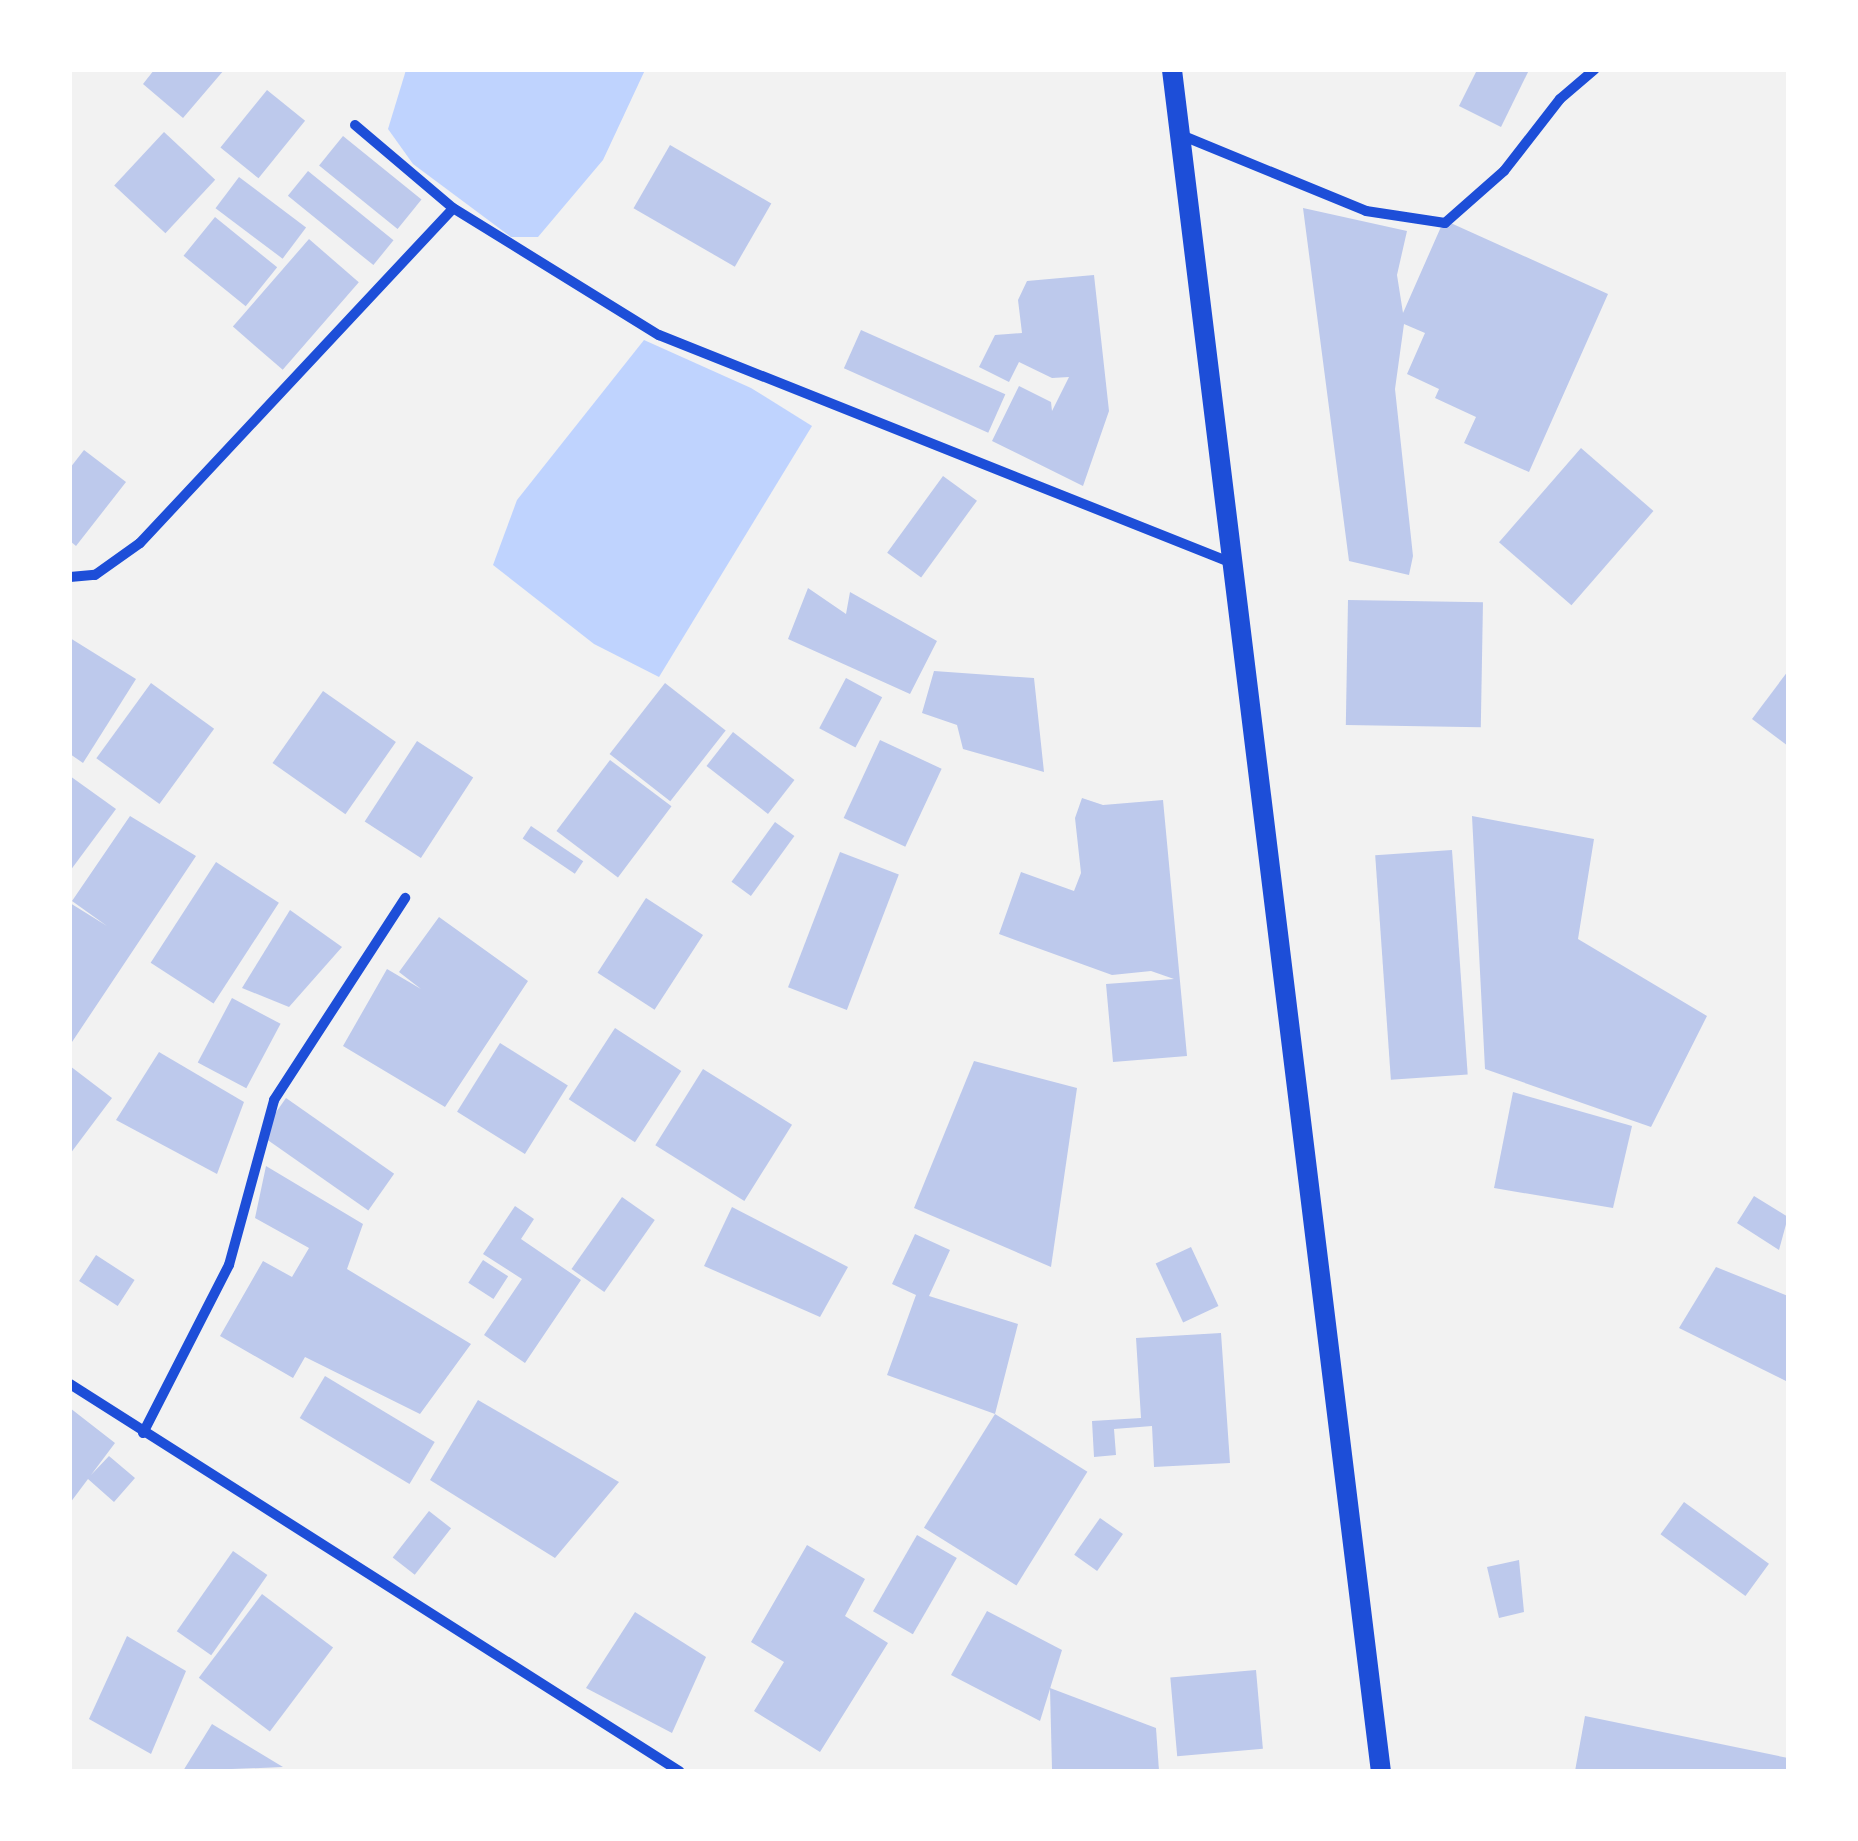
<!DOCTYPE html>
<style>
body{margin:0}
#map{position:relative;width:1858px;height:1841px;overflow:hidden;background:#f2f2f2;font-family:"Noto Sans",sans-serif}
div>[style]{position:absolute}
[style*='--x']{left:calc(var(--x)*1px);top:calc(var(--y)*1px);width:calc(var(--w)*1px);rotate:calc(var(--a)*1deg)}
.water>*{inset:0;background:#bfd3fe}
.building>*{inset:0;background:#bdc9ec;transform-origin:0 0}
.minor>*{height:10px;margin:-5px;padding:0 5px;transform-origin:5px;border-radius:5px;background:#1d4ed8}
.secondary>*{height:20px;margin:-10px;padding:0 10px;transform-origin:10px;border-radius:10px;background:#1d4ed8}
span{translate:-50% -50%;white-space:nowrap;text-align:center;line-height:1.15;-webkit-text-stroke:10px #fff;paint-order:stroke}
.frame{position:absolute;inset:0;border:72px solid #fff;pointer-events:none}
</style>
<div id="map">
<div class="water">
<div style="clip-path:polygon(406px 70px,645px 70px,603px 160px,538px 237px,511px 237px,413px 164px,388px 129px)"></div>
<div style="clip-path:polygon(644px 340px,751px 388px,812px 426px,659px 677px,594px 644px,493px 565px,517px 500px)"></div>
</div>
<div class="building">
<div style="clip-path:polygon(154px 70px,224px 70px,183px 118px,143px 84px)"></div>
<div style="clip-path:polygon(1477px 70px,1529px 70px,1501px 127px,1459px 106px)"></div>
<div style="left:267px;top:90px;width:49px;height:74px;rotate:39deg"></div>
<div style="left:164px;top:132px;width:70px;height:73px;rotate:43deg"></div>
<div style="left:343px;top:136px;width:101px;height:38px;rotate:39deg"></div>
<div style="left:670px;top:145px;width:117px;height:73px;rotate:30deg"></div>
<div style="left:308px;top:171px;width:110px;height:32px;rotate:39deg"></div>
<div style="left:239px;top:177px;width:84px;height:39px;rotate:37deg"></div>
<div style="clip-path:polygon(1303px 208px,1407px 231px,1397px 275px,1403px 313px,1444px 220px,1608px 294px,1529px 472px,1464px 443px,1476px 417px,1435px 398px,1439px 389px,1407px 374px,1425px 333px,1404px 324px,1395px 389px,1413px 556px,1409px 575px,1349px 561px)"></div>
<div style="left:215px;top:217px;width:80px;height:50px;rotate:39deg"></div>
<div style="left:309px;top:239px;width:66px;height:116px;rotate:41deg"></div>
<div style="clip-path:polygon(1094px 275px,1109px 411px,1083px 486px,992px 441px,1019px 386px,1051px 402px,1052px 411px,1069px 377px,1052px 378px,1019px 362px,1009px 382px,979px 367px,995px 335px,1022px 333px,1018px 300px,1027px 281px)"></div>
<div style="left:861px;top:330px;width:158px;height:42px;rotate:24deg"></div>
<div style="left:1581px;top:448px;width:96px;height:125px;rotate:41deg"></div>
<div style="clip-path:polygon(84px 450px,126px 482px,76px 546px,70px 541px,70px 468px)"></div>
<div style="left:943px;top:476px;width:42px;height:95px;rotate:36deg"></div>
<div style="clip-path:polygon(808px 588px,846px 614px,850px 592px,937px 641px,910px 694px,788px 639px)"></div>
<div style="left:1348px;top:600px;width:135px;height:125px;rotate:1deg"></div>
<div style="clip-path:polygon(70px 638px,136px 679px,83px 763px,70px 754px)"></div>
<div style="clip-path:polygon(934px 671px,1034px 678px,1044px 772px,963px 749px,957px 725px,922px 713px)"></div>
<div style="clip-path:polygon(1788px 671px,1788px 746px,1752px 719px)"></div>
<div style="left:846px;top:678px;width:41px;height:57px;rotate:28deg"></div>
<div style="left:151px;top:683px;width:78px;height:93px;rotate:36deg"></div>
<div style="left:665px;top:683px;width:77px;height:90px;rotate:38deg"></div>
<div style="left:323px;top:691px;width:89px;height:88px;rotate:35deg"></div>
<div style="left:733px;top:732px;width:78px;height:43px;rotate:38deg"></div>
<div style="left:880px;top:740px;width:68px;height:86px;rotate:25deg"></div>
<div style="left:417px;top:741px;width:67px;height:96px;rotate:33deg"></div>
<div style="left:610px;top:760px;width:77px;height:89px;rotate:37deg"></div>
<div style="clip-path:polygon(70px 776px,116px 809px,70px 871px)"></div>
<div style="clip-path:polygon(1082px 798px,1103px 805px,1163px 800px,1187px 1056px,1113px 1062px,1106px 984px,1174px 979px,1151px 971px,1112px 975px,999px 934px,1021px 872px,1074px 891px,1081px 873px,1075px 818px)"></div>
<div style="clip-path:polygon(130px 816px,196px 856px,70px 1045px,70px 903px,107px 926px,72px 901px)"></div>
<div style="clip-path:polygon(1472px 816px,1594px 839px,1578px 939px,1707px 1016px,1651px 1127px,1485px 1069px)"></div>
<div style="left:775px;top:822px;width:24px;height:74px;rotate:36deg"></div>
<div style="left:531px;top:826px;width:63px;height:15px;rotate:34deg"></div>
<div style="left:1452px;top:850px;width:225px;height:77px;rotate:86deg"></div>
<div style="left:840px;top:852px;width:63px;height:145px;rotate:21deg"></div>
<div style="left:216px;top:862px;width:75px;height:120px;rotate:33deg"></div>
<div style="left:646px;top:898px;width:68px;height:89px;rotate:33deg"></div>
<div style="clip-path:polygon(290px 910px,342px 947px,289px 1007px,242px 988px)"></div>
<div style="clip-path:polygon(439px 917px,528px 981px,445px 1107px,343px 1046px,387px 969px,421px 989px,399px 972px)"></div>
<div style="left:232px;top:998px;width:55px;height:73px;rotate:28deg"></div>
<div style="left:615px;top:1028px;width:79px;height:85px;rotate:33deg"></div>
<div style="left:500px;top:1043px;width:80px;height:81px;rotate:32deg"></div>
<div style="clip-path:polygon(159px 1052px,244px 1102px,217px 1174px,116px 1120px)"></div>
<div style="clip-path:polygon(974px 1061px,1077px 1088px,1051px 1267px,914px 1208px)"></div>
<div style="clip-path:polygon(70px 1066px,112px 1098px,70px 1154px)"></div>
<div style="left:703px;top:1069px;width:105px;height:90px;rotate:32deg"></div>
<div style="clip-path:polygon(1513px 1092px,1632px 1126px,1613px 1208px,1494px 1188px)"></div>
<div style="left:286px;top:1098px;width:132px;height:45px;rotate:35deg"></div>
<div style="clip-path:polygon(266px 1166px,363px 1224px,347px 1269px,471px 1344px,420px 1414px,305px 1357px,293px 1378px,220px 1336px,263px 1261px,292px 1277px,309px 1248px,255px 1218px)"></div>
<div style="clip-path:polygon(1754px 1196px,1788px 1217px,1779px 1250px,1737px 1223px)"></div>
<div style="left:622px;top:1197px;width:40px;height:88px;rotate:35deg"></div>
<div style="clip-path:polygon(515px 1206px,534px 1219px,521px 1239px,581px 1280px,525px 1363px,484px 1335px,522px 1279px,483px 1254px)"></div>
<div style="clip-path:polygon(732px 1207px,848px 1267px,820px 1317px,704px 1266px)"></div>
<div style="clip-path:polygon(915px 1234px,950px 1250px,929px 1296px,1018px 1324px,995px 1414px,887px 1375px,916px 1295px,892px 1284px)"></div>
<div style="left:1191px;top:1247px;width:65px;height:39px;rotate:65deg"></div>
<div style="left:96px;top:1255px;width:46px;height:31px;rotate:33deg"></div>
<div style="left:483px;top:1260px;width:30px;height:27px;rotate:33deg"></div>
<div style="clip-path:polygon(1716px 1267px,1788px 1296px,1788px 1382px,1679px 1328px)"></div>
<div style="clip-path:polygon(1221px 1333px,1230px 1463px,1154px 1467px,1152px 1426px,1114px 1429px,1116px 1455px,1094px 1457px,1092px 1421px,1141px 1418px,1136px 1338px)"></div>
<div style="left:325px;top:1376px;width:128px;height:49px;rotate:31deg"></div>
<div style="clip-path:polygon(478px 1400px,619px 1482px,555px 1558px,430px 1480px)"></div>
<div style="clip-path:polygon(70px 1408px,115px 1443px,91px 1475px,109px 1456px,135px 1478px,114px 1502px,88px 1479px,70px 1503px)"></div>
<div style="left:995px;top:1414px;width:109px;height:134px;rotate:32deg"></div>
<div style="left:1684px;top:1502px;width:105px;height:40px;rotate:36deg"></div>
<div style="left:429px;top:1511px;width:28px;height:59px;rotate:38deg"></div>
<div style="left:1100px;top:1518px;width:28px;height:45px;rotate:35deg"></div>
<div style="left:917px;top:1535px;width:46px;height:88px;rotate:30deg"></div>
<div style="clip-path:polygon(807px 1545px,865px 1579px,845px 1616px,888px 1643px,820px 1752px,754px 1711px,784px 1662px,751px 1642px)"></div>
<div style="left:233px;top:1551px;width:42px;height:98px;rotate:35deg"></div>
<div style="clip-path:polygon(1519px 1560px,1524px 1612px,1499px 1618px,1487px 1567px)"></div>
<div style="left:262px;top:1594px;width:89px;height:105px;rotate:37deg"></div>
<div style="clip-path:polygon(987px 1611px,1062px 1650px,1040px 1721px,951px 1675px)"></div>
<div style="clip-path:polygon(635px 1612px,706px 1657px,672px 1733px,586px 1688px)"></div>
<div style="clip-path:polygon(127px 1636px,186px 1671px,151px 1754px,89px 1719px)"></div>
<div style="left:1256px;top:1670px;width:79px;height:86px;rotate:85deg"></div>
<div style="clip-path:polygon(1050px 1688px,1156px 1728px,1159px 1771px,1052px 1769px)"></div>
<div style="clip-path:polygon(1585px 1716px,1788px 1758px,1788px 1771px,1575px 1771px)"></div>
<div style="clip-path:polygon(212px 1724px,283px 1767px,183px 1771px)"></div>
</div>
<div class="minor">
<div style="--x:355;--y:125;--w:128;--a:40.3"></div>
<div style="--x:453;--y:208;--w:242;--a:31.7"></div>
<div style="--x:659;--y:335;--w:617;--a:21.7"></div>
<div style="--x:1181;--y:135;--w:200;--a:22.3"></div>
<div style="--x:1366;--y:211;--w:80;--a:8.6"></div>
<div style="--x:1445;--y:223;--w:79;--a:-41.4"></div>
<div style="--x:1504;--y:171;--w:91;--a:-52.1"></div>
<div style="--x:1560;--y:99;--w:45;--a:-40.5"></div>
<div style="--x:70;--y:577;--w:25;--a:-5"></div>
<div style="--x:95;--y:575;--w:55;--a:-35.4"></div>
<div style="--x:140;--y:543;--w:458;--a:-46.9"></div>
<div style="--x:70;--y:1384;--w:722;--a:32.43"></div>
<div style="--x:143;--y:1433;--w:189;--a:-62.9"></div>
<div style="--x:229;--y:1265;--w:171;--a:-74.7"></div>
<div style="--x:274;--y:1100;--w:241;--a:-57"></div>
</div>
<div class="secondary">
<div style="--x:1172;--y:70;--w:1714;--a:83"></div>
</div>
<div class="frame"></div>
</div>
